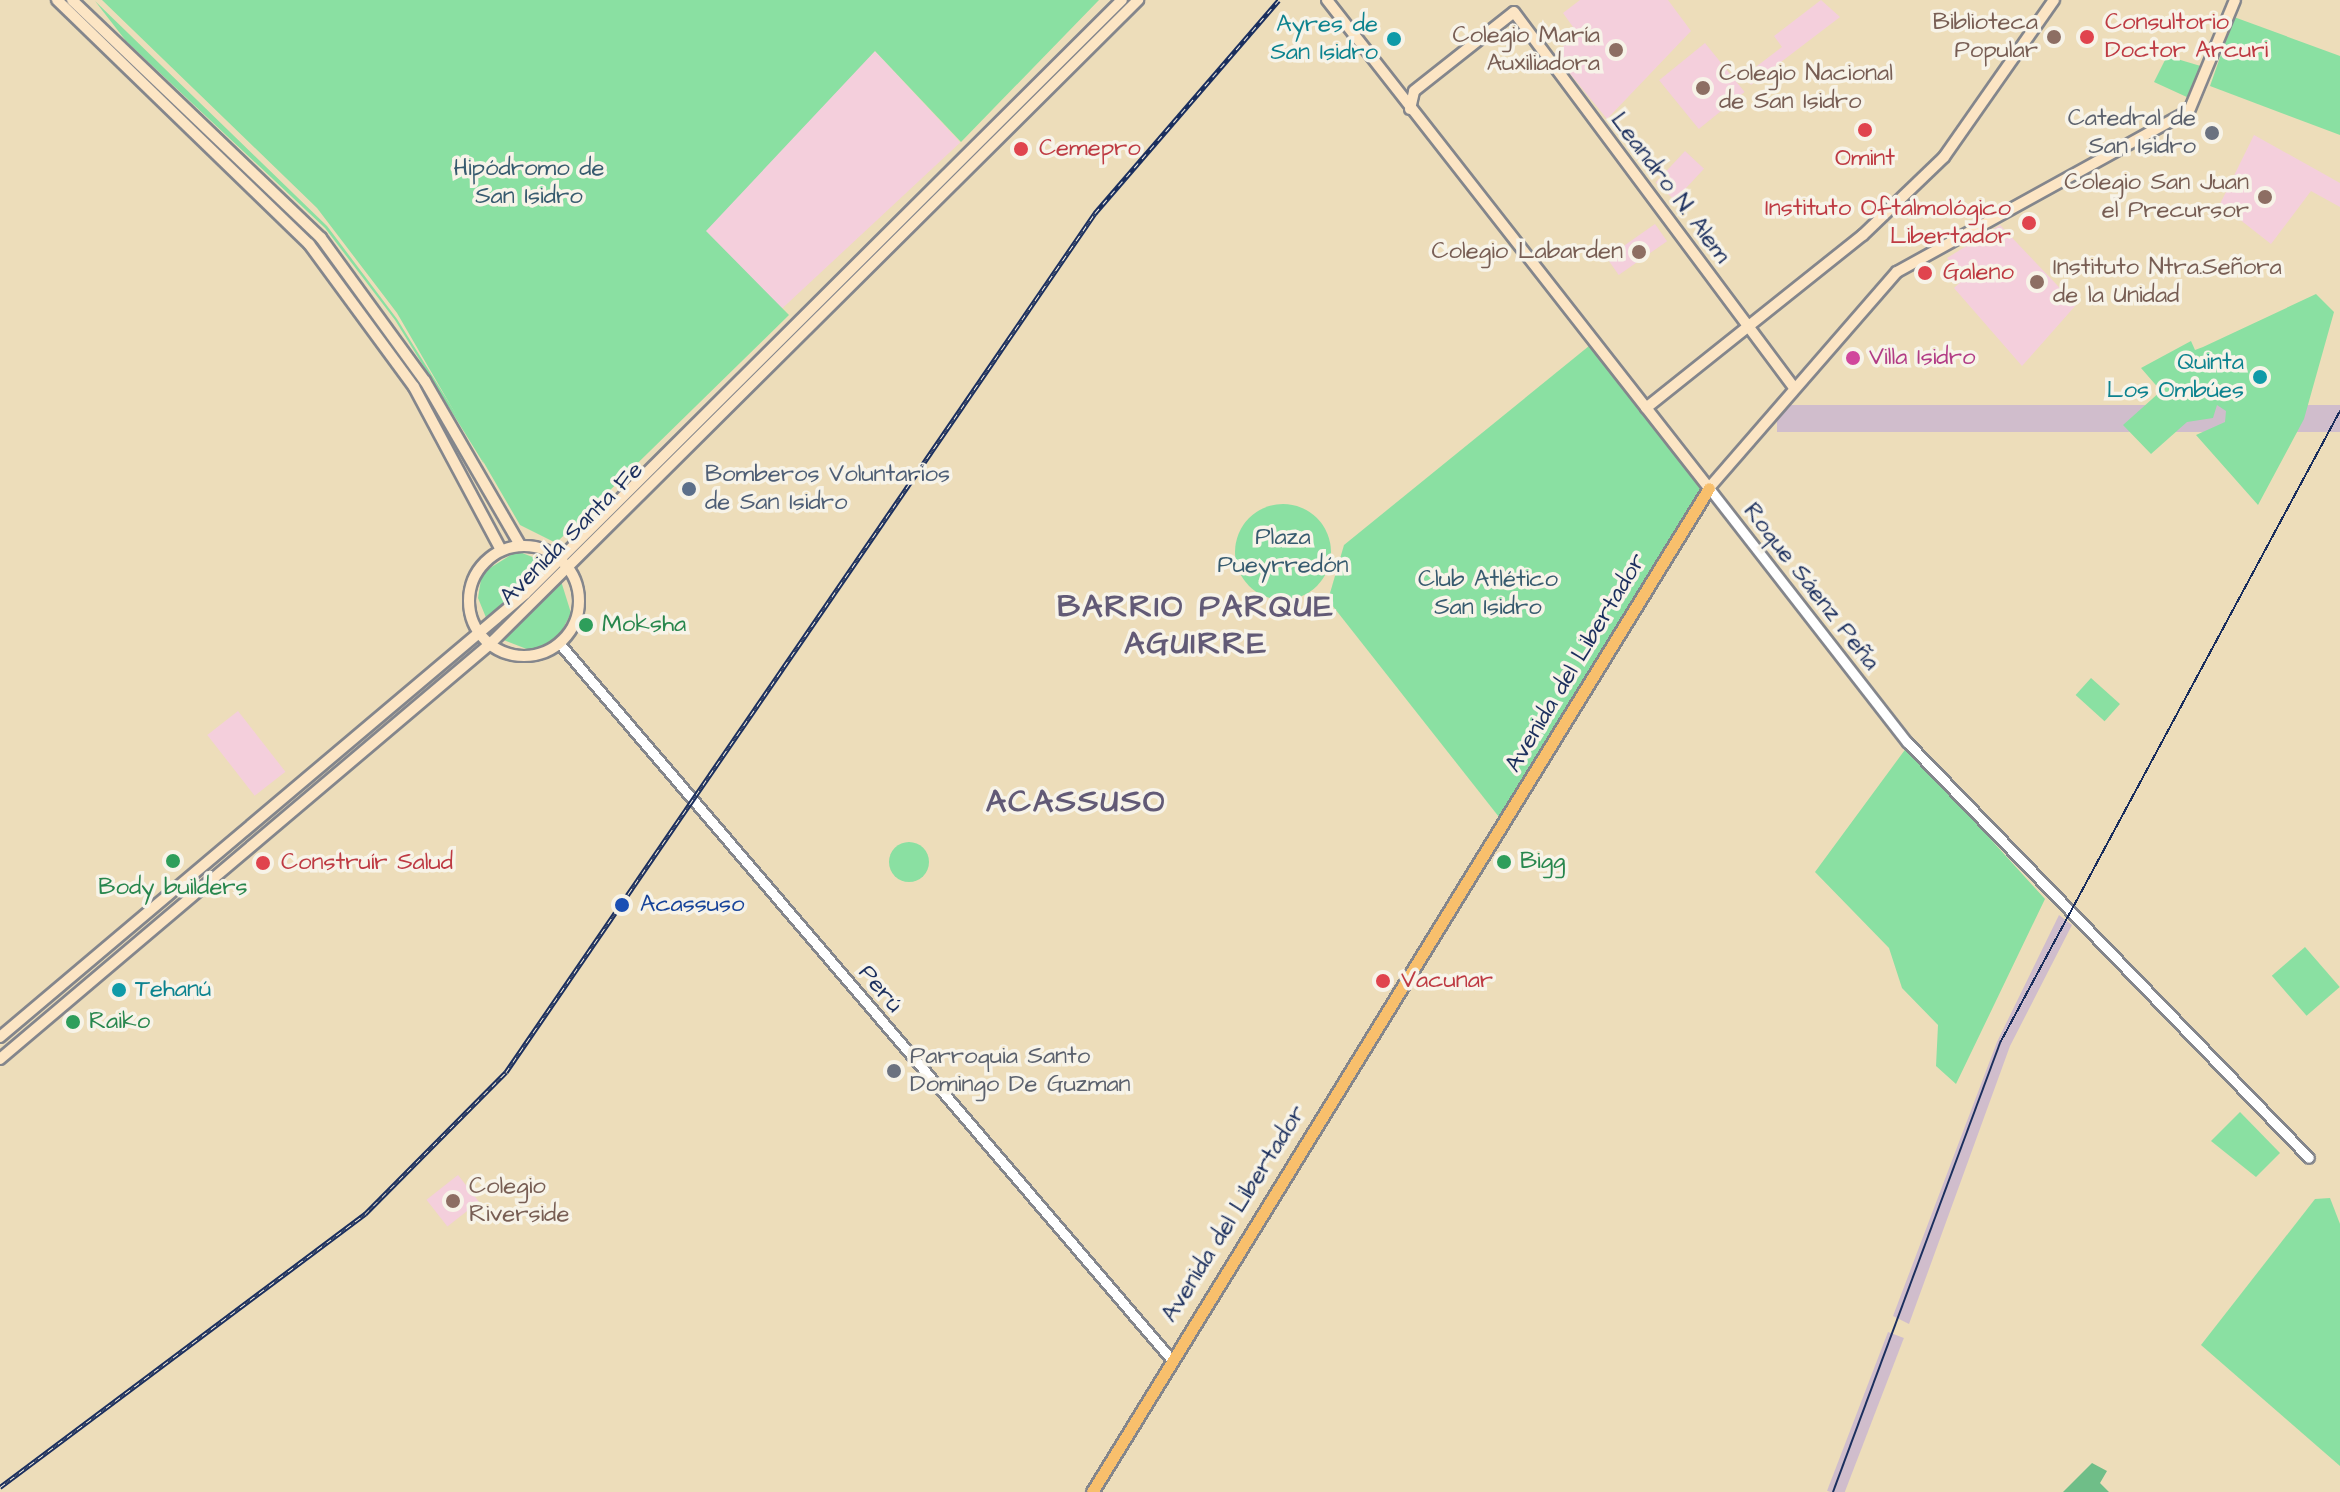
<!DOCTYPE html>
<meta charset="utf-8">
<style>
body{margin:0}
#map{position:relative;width:2340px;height:1492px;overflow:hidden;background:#edddba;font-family:"Architects Daughter",sans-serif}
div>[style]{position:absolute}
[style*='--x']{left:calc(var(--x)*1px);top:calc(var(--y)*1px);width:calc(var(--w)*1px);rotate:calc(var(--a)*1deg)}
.built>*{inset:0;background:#f4cfdc;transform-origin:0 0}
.industrial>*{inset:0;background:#d0bdcc;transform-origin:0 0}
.green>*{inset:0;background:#8ae0a2;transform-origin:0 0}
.round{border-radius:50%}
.forest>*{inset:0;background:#6fbe88}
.roads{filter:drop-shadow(2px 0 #84868c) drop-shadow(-2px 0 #84868c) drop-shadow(0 2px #84868c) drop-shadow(0 -2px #84868c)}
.tertiary>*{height:9px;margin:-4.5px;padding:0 4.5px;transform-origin:4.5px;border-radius:4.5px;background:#fff}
.secondary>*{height:10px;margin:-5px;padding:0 5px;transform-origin:5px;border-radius:5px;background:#fce5c4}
.secondary>.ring{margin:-5px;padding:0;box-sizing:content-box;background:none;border:10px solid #fce5c4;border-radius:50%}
.primary>*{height:11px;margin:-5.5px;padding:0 5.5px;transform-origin:5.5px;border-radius:5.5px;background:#f8bf6c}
.tram>*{height:2px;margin:-1px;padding:0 1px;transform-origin:1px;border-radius:1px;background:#1b2f5e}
.rail>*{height:5px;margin-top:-2.5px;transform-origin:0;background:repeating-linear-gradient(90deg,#f7f3e8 0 6px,#1b2f5e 0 12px);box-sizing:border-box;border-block:2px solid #1b2f5e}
.dots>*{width:22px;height:22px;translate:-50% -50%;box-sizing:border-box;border:4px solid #f7f3e8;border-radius:50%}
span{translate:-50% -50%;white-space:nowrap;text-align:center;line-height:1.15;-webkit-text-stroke:7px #f7f3e8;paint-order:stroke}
.education-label{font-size:24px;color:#785e54}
.right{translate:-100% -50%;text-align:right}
.left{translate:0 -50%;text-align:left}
.health-label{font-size:24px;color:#be3a42}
.culture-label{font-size:24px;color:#0d838f}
.worship-label{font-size:24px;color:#5b616d}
.park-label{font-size:24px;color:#375b6f}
.street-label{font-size:24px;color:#1b2f5e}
.hotel-label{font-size:24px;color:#b23c85}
.service-label{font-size:24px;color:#4e5e75}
.leisure-label{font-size:24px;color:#27864d}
.transit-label{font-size:24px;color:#164399}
.district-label{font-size:32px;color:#625a76;font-weight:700;letter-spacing:2px}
</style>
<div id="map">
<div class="built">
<div style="clip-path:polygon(1580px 0,1668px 0,1691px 31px,1607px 119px,1554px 54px,1578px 34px,1563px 13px)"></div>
<div style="clip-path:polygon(1821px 0,1840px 17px,1751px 85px,1744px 76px,1782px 47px,1774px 36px)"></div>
<div style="left:1705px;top:43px;width:63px;height:59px;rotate:51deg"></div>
<div style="left:875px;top:51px;width:125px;height:248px;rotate:47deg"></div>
<div style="clip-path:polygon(2254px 135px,2340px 183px,2340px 207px,2311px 191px,2271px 244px,2220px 204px)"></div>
<div style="left:1685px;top:151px;width:26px;height:43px;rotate:43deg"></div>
<div style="left:1655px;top:224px;width:21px;height:59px;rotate:55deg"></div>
<div style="clip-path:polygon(2000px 225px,2076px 305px,2022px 366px,1954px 288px,1965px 278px,1947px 258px)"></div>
<div style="left:238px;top:711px;width:77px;height:39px;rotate:52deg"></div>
<div style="left:458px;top:1175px;width:34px;height:40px;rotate:52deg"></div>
</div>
<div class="industrial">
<div style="left:2340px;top:405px;width:27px;height:563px;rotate:90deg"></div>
<div style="clip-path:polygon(2059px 915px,2072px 925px,2010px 1046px,1909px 1324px,1893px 1316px,1997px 1042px)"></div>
<div style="left:1888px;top:1332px;width:17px;height:170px;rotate:21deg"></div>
</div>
<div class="green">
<div style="clip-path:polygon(102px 0,1099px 0,961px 142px,875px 51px,706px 231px,789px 315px,556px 543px,520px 525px,397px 313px,317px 208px)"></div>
<div style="clip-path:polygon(95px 1px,327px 226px,397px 319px,479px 451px,484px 464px,395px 320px,325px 228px,126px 41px)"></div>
<div style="clip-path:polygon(2234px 17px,2340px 56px,2340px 135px,2210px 86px)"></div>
<div style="clip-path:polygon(88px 24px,310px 231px,387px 331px,496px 513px,373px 319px,318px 250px)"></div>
<div style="clip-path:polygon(2167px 56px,2204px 67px,2189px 98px,2154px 82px)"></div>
<div style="clip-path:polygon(2316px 294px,2334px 312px,2304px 419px,2258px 505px,2196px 435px,2225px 422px,2226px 411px,2217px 405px,2213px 418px,2187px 422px,2151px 454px,2123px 425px,2161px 391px,2141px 368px,2191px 341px,2195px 350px,2203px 347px)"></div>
<div style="clip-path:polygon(1589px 346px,1704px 490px,1499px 817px,1328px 600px,1344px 545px)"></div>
<div class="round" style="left:1235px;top:504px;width:96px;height:96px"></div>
<div style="clip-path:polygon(517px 551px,548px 563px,487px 620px,478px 598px,482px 573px)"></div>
<div style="clip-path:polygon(561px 581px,571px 613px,556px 642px,532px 651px,501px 639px)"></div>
<div style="left:2091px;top:678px;width:39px;height:23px;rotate:42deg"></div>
<div style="clip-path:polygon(1907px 747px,2045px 899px,1956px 1084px,1936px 1066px,1938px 1025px,1902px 988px,1889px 948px,1815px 872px)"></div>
<div class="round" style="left:889px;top:842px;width:40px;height:40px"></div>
<div style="left:2305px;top:947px;width:53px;height:44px;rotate:49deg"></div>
<div style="clip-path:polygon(2240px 1112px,2280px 1153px,2256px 1177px,2211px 1141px)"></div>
<div style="clip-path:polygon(2330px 1198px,2340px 1224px,2340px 1466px,2201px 1345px,2315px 1199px)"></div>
</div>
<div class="forest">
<div style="clip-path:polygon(2092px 1463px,2107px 1471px,2100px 1483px,2109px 1492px,2063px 1492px)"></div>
</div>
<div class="roads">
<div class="tertiary">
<div style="--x:1709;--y:488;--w:322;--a:52.1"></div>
<div style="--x:1907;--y:742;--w:578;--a:45.98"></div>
<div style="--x:559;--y:643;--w:942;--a:49.48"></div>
</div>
<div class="secondary">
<div style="--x:57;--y:0;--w:351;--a:44.1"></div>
<div style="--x:309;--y:244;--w:177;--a:53.7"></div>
<div style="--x:414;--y:387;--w:185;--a:61.9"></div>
<div style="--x:72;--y:0;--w:344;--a:43.7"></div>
<div style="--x:321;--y:238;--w:177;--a:54"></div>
<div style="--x:425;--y:381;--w:190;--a:59.9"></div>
<div style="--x:1327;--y:0;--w:620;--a:51.95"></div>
<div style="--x:1709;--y:488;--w:286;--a:-49"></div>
<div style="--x:1897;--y:272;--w:333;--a:-28.9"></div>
<div style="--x:2189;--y:111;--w:120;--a:-67.5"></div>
<div style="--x:1410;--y:109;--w:18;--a:-77"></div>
<div style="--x:1414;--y:91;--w:127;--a:-38.3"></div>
<div style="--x:1514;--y:12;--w:468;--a:53.3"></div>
<div style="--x:1646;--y:408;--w:278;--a:-38.6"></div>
<div style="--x:1863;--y:235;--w:112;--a:-43.9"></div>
<div style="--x:1944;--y:157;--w:192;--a:-55"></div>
<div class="ring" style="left:469px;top:546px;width:100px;height:100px"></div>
<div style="--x:0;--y:1037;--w:687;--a:-40.16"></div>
<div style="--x:525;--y:594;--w:842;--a:-44.86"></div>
<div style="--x:0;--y:1059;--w:642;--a:-40.26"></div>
<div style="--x:490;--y:644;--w:914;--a:-44.82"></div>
</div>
<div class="primary">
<div style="--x:1092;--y:1492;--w:1178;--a:-58.43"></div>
</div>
</div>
<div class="tram">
<div style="--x:1833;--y:1492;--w:481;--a:-69.6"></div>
<div style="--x:2001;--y:1041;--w:715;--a:-61.72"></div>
</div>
<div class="rail">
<div style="--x:0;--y:1487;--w:456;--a:-36.8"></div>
<div style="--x:365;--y:1214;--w:200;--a:-45.2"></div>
<div style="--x:506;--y:1072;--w:1042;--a:-55.56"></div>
<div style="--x:1095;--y:213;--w:281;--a:-49.2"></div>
</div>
<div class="dots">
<div style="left:2054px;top:37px;background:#8d6e63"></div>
<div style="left:2087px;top:37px;background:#e0444e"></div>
<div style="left:1394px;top:39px;background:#0f9aa8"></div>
<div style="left:1616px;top:50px;background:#8d6e63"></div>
<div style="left:1703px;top:88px;background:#8d6e63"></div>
<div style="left:1865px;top:130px;background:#e0444e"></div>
<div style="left:2212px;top:133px;background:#6b7280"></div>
<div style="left:1021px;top:149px;background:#e0444e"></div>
<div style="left:2265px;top:197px;background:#8d6e63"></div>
<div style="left:2029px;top:223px;background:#e0444e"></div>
<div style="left:1639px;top:252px;background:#8d6e63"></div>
<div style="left:1925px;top:273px;background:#e0444e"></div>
<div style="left:2037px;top:282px;background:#8d6e63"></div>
<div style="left:1853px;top:358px;background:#d1479c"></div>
<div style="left:2260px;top:377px;background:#0f9aa8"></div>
<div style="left:689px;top:489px;background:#5c6f8a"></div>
<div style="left:586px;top:625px;background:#2e9e5b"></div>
<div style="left:173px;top:861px;background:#2e9e5b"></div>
<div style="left:1504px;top:862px;background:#2e9e5b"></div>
<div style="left:263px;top:863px;background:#e0444e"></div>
<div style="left:622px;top:905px;background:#1a4fb4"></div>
<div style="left:1383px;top:981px;background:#e0444e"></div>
<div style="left:119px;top:990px;background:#0f9aa8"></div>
<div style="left:73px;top:1022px;background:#2e9e5b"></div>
<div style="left:894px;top:1071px;background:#6b7280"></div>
<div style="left:453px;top:1201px;background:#8d6e63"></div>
</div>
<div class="education-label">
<span class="right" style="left:2038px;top:37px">Biblioteca<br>Popular</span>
<span class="right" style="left:1600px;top:50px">Colegio María<br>Auxiliadora</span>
<span class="left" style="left:1719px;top:88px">Colegio Nacional<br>de San Isidro</span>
<span class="right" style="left:2249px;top:197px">Colegio San Juan<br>el Precursor</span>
<span class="right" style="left:1623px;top:252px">Colegio Labarden</span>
<span class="left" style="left:2053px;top:282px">Instituto Ntra.Señora<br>de la Unidad</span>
<span class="left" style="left:469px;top:1201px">Colegio<br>Riverside</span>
</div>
<div class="health-label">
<span class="left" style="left:2105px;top:37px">Consultorio<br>Doctor Arcuri</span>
<span class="left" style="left:1039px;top:149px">Cemepro</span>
<span style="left:1865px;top:159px">Omint</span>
<span class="right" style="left:2011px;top:223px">Instituto Oftalmológico<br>Libertador</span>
<span class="left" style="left:1943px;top:273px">Galeno</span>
<span class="left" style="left:281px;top:863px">Construír Salud</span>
<span class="left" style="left:1401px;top:981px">Vacunar</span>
</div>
<div class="culture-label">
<span class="right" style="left:1378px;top:39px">Ayres de<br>San Isidro</span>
<span class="right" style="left:2244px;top:377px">Quinta<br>Los Ombúes</span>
<span class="left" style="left:135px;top:990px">Tehanú</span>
</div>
<div class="worship-label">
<span class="right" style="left:2196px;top:133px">Catedral de<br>San Isidro</span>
<span class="left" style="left:910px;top:1071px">Parroquia Santo<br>Domingo De Guzman</span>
</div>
<div class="park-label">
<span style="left:529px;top:183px">Hipódromo de<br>San Isidro</span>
<span style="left:1283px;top:552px">Plaza<br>Pueyrredón</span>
<span style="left:1488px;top:594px">Club Atlético<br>San Isidro</span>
</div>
<div class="street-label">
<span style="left:1670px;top:188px;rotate:53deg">Leandro N. Alem</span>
<span style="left:572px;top:534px;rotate:-45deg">Avenida Santa Fe</span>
<span style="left:1811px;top:587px;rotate:52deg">Roque Sáenz Peña</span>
<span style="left:1576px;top:663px;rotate:-59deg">Avenida del Libertador</span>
<span style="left:880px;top:989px;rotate:50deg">Perú</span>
<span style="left:1234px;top:1214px;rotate:-58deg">Avenida del Libertador</span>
</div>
<div class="hotel-label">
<span class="left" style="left:1869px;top:358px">Villa Isidro</span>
</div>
<div class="service-label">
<span class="left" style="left:705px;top:489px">Bomberos Voluntarios<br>de San Isidro</span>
</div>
<div class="leisure-label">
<span class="left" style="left:602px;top:625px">Moksha</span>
<span class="left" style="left:1520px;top:862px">Bigg</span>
<span style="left:173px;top:888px">Body builders</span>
<span class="left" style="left:89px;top:1022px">Raiko</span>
</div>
<div class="transit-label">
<span class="left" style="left:640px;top:905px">Acassuso</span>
</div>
<div class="district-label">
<span style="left:1196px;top:626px">BARRIO PARQUE<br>AGUIRRE</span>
<span style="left:1076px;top:802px">ACASSUSO</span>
</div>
</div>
